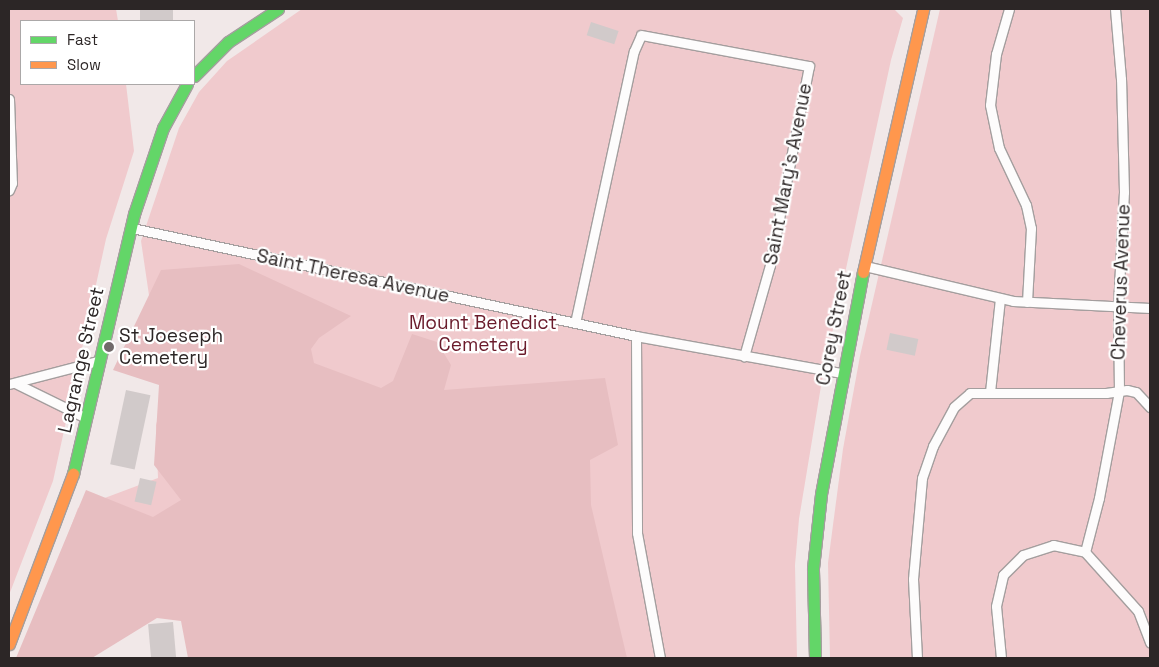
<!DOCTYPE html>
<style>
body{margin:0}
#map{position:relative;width:1159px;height:667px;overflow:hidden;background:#f1e8e8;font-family:"Space Grotesk",sans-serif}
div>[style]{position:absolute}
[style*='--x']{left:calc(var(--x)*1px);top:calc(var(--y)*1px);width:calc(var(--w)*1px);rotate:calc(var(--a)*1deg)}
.green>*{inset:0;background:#f0cacd}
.forest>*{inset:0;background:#e7bec1}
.building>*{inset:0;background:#d1caca;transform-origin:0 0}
.roads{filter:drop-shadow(1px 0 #a49e9e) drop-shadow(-1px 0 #a49e9e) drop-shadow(0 1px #a49e9e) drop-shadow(0 -1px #a49e9e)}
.lane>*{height:9px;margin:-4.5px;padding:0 4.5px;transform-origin:4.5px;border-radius:4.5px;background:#fdfcfc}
.fast>*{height:11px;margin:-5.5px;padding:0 5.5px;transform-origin:5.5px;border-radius:5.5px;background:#63d668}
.slow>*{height:11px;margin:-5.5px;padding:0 5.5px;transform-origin:5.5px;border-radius:5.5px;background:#ff974d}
.dots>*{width:14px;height:14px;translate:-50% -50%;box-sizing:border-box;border:2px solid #fff;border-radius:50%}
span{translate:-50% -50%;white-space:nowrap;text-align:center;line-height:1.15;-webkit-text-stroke:4.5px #fff;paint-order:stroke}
.street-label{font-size:19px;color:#2c2626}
.park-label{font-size:19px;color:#6a1b2b}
.poi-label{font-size:19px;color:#2c2626}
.left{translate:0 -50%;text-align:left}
.frame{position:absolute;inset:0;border:10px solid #2c2626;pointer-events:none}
.legend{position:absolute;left:20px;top:20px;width:175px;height:65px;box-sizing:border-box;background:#fff;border:1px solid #aba8a8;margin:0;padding:6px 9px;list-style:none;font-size:15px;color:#2c2626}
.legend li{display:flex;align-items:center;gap:10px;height:25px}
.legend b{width:25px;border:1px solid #aba8a8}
</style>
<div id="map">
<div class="green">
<div style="clip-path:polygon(9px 9px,116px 9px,118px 21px,21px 21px,21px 84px,126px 84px,134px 151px,106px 239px,53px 481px,9px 595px)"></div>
<div style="clip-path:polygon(302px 9px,894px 9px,903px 18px,891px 60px,822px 380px,799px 519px,795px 565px,797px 658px,192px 658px,183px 562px,42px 603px,78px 508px,158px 478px,156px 425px,164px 397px,141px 241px,179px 128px,199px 92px,227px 61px)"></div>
<div style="clip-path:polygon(940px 9px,1150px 9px,1150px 658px,830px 658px,828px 563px,843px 449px,860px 356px)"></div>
</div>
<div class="forest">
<div style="clip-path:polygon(239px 264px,351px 316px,319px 338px,311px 349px,314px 363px,381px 388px,393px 381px,412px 334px,437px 342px,451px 365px,444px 390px,605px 378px,618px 445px,590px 460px,591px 505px,627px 658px,188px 658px,181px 621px,157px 618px,92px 658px,16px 658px,86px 490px,153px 517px,181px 500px,154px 465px,159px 385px,113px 370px,161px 270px)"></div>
</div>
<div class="building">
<div style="left:140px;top:9px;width:33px;height:12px"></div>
<div style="left:591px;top:22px;width:29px;height:14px;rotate:18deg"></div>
<div style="left:890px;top:333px;width:29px;height:17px;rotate:12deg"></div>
<div style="left:126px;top:390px;width:25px;height:76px;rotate:12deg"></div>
<div style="left:140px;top:478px;width:17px;height:24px;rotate:13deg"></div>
<div style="left:173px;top:622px;width:36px;height:25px;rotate:85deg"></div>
</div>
<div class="roads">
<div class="lane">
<div style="--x:1009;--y:9;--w:47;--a:106.1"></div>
<div style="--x:996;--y:54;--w:51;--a:96.7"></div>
<div style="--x:990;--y:105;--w:44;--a:78.2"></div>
<div style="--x:999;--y:148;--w:63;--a:64.7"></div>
<div style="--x:1026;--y:205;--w:24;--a:78"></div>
<div style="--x:1031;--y:228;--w:74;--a:93.1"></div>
<div style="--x:9;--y:99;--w:84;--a:88"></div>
<div style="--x:12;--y:183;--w:8;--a:113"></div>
<div style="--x:132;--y:228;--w:515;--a:12.09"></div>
<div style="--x:636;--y:336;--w:209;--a:10.2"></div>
<div style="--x:865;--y:266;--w:152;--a:13.3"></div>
<div style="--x:1013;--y:301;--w:137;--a:2.9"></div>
<div style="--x:575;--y:323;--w:278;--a:-77.8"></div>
<div style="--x:634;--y:51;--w:17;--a:-66"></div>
<div style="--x:641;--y:35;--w:171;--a:10.5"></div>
<div style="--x:809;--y:66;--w:203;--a:101.1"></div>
<div style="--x:770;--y:265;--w:95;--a:105.9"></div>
<div style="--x:636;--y:336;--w:197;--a:89.7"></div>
<div style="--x:637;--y:533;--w:127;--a:79.6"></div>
<div style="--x:15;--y:383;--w:79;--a:26.2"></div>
<div style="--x:9;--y:384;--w:92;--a:-14.5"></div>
<div style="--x:990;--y:392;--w:94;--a:-83.9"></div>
<div style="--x:1085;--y:552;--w:56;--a:-75.5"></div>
<div style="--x:1099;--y:498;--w:109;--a:-79.4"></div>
<div style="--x:1119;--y:391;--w:85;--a:-90.7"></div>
<div style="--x:1118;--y:306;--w:114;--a:-87"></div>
<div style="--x:1124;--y:192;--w:113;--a:-91.5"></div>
<div style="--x:1121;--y:79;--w:70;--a:-94.9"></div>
<div style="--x:917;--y:658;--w:79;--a:-92.9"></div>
<div style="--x:913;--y:579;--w:101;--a:-84.9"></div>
<div style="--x:922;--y:478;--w:34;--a:-71"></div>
<div style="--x:933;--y:446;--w:44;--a:-61.7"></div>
<div style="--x:954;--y:407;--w:21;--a:-41"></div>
<div style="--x:970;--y:393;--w:136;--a:0"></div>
<div style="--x:1106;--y:393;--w:21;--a:-8"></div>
<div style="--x:1127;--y:390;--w:9;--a:13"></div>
<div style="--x:1136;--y:392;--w:21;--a:47"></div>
<div style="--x:1001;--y:658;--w:52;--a:-95.5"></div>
<div style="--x:996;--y:606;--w:32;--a:-77"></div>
<div style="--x:1003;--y:575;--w:28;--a:-45"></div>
<div style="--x:1023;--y:555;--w:32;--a:-18"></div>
<div style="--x:1053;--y:545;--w:33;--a:12"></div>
<div style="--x:1085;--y:552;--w:79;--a:48.1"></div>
<div style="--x:1138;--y:611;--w:34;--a:69"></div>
</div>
<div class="fast">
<div style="--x:194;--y:76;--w:48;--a:-45"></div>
<div style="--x:228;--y:42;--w:60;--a:-33.4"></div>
<div style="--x:73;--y:474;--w:267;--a:-76.8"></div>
<div style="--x:134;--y:214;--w:91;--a:-71.4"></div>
<div style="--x:163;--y:128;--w:50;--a:-61.4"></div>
<div style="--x:815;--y:658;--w:90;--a:-91.3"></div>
<div style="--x:813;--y:568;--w:74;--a:-83.8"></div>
<div style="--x:821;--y:494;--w:226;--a:-79.3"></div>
</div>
<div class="slow">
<div style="--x:863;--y:272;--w:270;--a:-77.1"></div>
<div style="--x:9;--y:644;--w:182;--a:-69.4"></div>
</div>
</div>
<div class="dots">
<div style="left:109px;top:347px;background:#716a6a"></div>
</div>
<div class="street-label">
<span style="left:788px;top:174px;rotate:-79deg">Saint Mary's Avenue</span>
<span style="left:353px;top:276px;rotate:12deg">Saint Theresa Avenue</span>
<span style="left:1121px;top:282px;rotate:-88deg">Cheverus Avenue</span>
<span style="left:834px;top:328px;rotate:-79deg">Corey Street</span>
<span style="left:81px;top:360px;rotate:-77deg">Lagrange Street</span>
</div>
<div class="park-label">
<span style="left:483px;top:334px">Mount Benedict<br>Cemetery</span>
</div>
<div class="poi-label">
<span class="left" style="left:119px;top:347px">St Joeseph<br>Cemetery</span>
</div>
<div class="frame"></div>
<ul class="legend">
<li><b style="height:6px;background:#63d668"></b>Fast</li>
<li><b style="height:6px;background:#ff974d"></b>Slow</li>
</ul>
</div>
